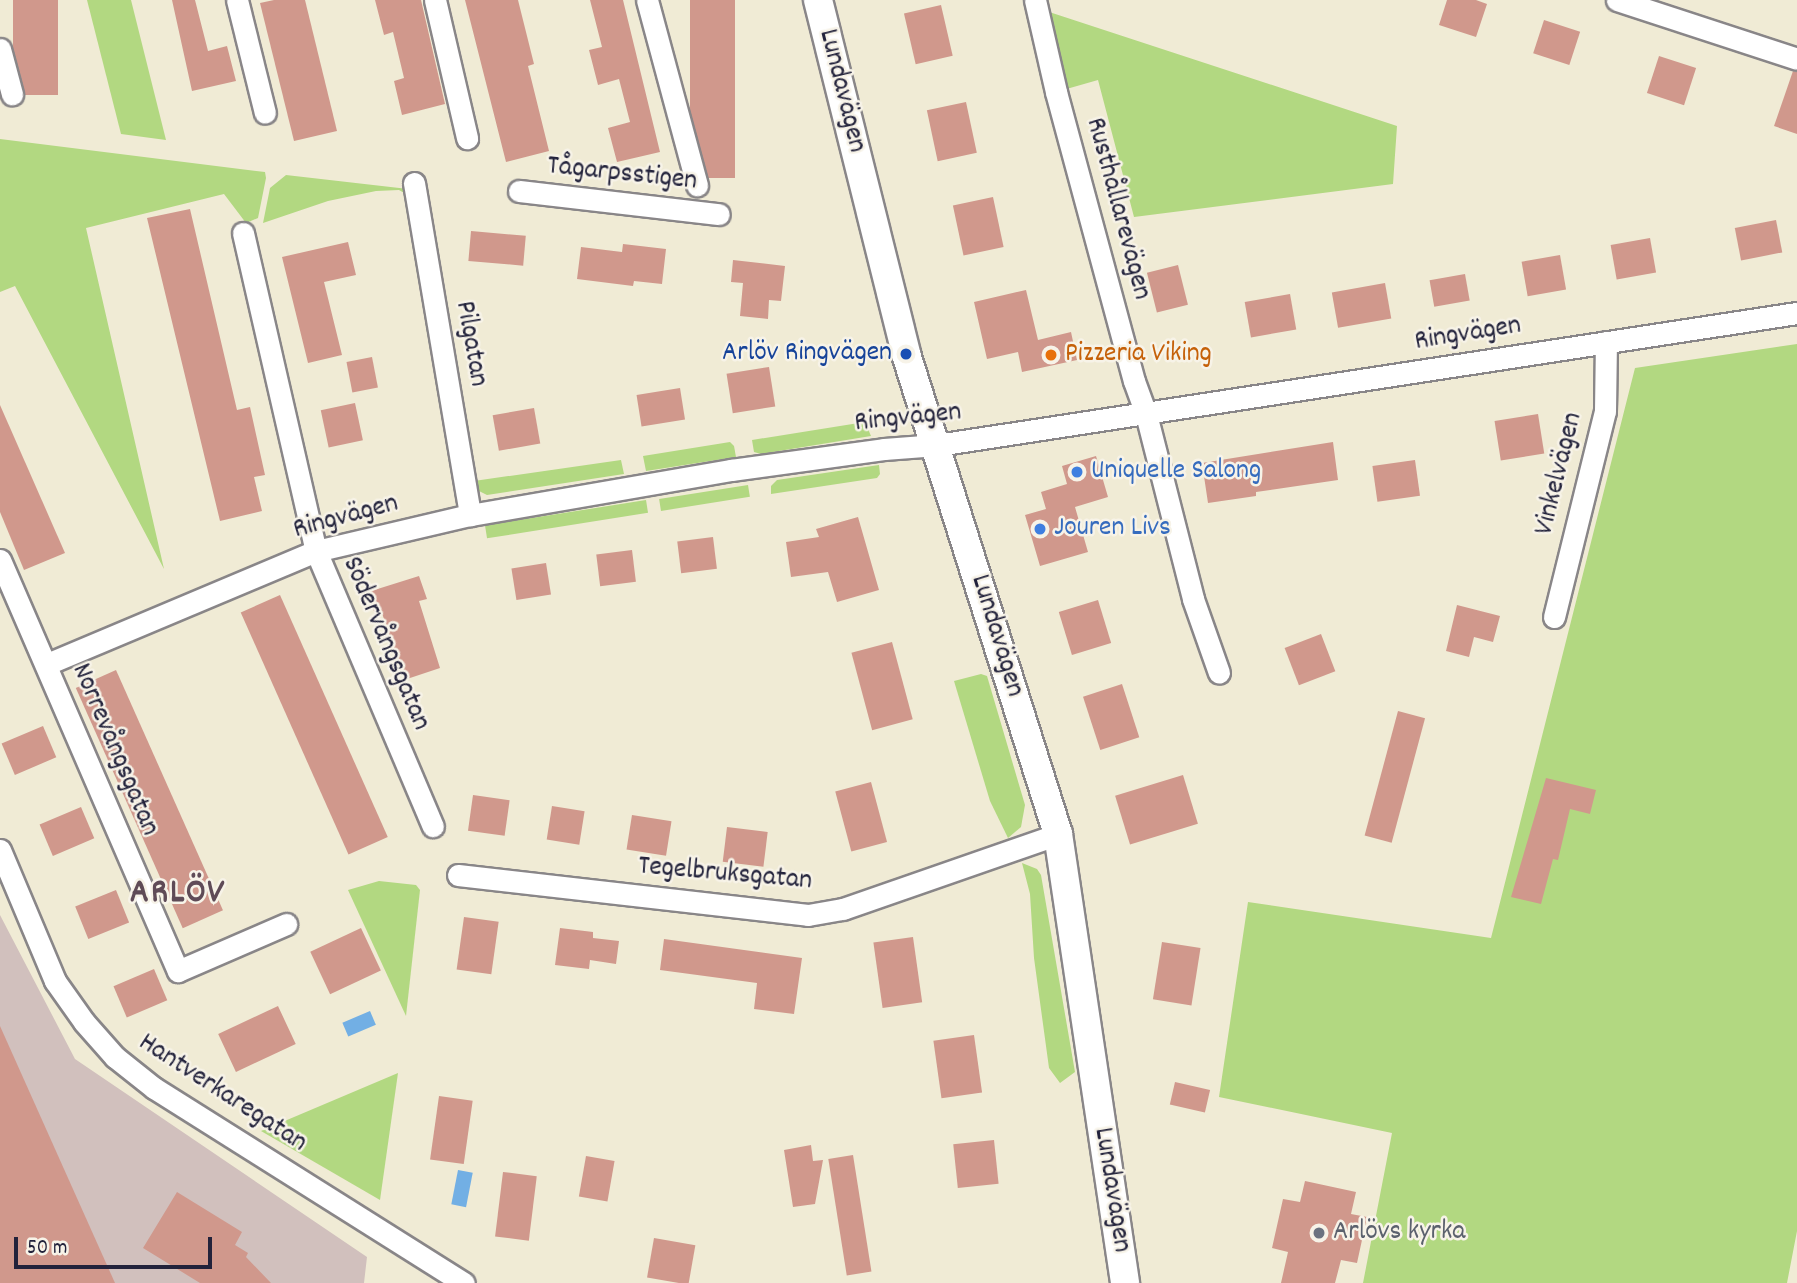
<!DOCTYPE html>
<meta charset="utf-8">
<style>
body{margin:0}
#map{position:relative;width:1797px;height:1283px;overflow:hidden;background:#f0ebd5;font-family:Dekko,sans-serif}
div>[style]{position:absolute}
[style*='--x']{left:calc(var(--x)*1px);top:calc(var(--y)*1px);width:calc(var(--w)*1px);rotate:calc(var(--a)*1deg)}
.industrial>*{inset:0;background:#d1c0bd}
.green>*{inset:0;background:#b2d881;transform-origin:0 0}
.water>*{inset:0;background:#72afe4;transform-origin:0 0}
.building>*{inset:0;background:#d0988c;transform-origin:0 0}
.roads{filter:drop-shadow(2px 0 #898688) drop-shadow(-2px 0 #898688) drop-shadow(0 2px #898688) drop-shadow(0 -2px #898688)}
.street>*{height:21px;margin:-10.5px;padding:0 10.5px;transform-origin:10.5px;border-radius:10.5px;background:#fff}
.secondary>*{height:28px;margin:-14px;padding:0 14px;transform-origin:14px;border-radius:14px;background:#fff}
.dots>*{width:19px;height:19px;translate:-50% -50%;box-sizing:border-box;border:4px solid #f7f3e8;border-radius:50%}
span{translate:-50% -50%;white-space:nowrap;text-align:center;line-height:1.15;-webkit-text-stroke:5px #f7f3e8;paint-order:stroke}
.street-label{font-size:28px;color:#22223b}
.transit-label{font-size:28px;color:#164399}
.right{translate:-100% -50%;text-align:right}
.food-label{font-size:28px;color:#c56008}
.left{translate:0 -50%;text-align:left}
.shop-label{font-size:28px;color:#366cbe}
.worship-label{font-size:28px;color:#5b616d}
.district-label{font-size:35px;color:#5f4b57;font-weight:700;letter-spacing:2px}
.scale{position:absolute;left:14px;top:1237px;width:198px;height:32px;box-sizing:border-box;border:4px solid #22223b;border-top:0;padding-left:9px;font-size:21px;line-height:24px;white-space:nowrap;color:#22223b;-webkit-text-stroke:5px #f7f3e8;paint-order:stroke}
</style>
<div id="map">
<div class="industrial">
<div style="clip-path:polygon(0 915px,75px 1059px,367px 1257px,364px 1283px,0 1283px)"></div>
</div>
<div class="green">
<div style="clip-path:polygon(87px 0,131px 0,166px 140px,121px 134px)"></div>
<div style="clip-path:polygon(1037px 8px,1397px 126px,1393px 184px,1134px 217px,1098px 80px,1056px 92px)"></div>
<div style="clip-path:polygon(0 139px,265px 172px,266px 178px,258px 218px,246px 223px,224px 194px,86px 228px,164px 569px,15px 286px,0 292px)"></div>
<div style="clip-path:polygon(286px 175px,408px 189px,406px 194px,399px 190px,376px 191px,328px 201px,263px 223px,270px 188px)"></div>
<div style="clip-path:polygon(1797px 344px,1797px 1231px,1787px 1283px,1363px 1283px,1392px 1133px,1219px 1097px,1248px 902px,1491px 938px,1635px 368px)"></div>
<div style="clip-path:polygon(865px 422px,871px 436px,761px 454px,754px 452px,752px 440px)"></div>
<div style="clip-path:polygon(730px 442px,734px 446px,736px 457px,646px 471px,643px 456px)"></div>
<div style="clip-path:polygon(621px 460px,624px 474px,487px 495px,477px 490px,474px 481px)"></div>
<div style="clip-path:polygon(879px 465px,880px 474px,877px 478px,771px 494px,771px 486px,777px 480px)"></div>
<div style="left:748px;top:485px;width:12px;height:90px;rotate:81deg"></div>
<div style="left:646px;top:500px;width:13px;height:163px;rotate:81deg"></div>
<div style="clip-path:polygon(981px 674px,987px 676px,1025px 805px,1021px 827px,1008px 838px,990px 801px,954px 681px)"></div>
<div style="clip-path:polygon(1022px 863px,1037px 869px,1041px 875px,1075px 1072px,1060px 1083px,1049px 1068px,1034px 958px,1030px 894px)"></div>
<div style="clip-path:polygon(379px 881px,416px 885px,420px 890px,406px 1016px,348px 890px)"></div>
<div style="clip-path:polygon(398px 1073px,380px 1200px,261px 1131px)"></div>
</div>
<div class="water">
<div style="left:370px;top:1011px;width:15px;height:30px;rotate:67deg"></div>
<div style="left:458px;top:1170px;width:15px;height:35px;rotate:11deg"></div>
</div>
<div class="building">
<div style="left:13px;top:0;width:45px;height:95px"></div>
<div style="clip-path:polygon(172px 0,195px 0,208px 51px,227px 46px,236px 81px,192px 91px)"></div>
<div style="clip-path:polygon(274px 0,305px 0,337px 131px,294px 141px,260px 3px)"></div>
<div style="clip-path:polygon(375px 0,421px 0,445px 104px,402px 115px,394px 81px,404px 78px,393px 32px,384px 35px)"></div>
<div style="clip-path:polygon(465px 0,518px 0,534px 64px,528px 66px,549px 151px,506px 162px)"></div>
<div style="clip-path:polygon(590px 0,623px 0,660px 152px,617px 162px,608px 128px,630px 122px,619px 79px,598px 85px,589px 50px,602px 47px)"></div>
<div style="left:690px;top:0;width:45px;height:178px"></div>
<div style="clip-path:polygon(1447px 0,1476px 0,1487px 4px,1476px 37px,1439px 25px)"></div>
<div style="left:941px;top:5px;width:52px;height:38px;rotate:77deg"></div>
<div style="left:1544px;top:20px;width:38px;height:35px;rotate:18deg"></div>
<div style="left:1659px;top:56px;width:39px;height:39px;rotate:18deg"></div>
<div style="clip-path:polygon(1793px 71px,1797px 72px,1797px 134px,1774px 126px)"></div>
<div style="left:966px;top:102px;width:52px;height:40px;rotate:78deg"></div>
<div style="left:993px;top:197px;width:51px;height:41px;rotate:78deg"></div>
<div style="clip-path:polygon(190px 209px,237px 410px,250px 407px,265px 475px,254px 477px,262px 511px,220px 521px,147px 218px)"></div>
<div style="left:1776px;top:220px;width:33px;height:42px;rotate:79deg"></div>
<div style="left:471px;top:231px;width:55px;height:30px;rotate:5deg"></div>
<div style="left:1650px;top:238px;width:35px;height:40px;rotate:80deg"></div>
<div style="clip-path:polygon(348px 242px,356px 275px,324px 282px,342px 355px,308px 363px,282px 257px)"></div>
<div style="clip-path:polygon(623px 244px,666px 249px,662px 284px,634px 281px,633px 286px,577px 279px,581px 247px,622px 252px)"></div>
<div style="left:1560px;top:255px;width:35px;height:39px;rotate:80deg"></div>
<div style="clip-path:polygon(733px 260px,785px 266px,781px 301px,769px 300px,768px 319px,740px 316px,743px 283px,731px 282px)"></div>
<div style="left:1178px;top:265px;width:41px;height:32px;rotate:76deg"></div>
<div style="left:1465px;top:274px;width:27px;height:36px;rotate:80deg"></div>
<div style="left:1385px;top:283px;width:36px;height:54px;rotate:80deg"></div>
<div style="clip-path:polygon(1026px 290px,1038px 340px,1071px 332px,1077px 360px,1022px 372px,1018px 352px,987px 359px,974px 302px)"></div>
<div style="left:1290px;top:294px;width:36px;height:46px;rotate:80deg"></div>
<div style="left:372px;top:357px;width:31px;height:26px;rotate:79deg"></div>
<div style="left:769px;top:367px;width:40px;height:43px;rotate:81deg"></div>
<div style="left:680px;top:388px;width:32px;height:44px;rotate:81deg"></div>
<div style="left:355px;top:403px;width:38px;height:35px;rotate:78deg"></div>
<div style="clip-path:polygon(0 405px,65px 553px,24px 570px,0 512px)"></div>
<div style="left:534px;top:408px;width:36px;height:42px;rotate:80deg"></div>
<div style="left:1538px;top:414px;width:40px;height:44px;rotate:81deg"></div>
<div style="clip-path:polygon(1333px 442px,1338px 480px,1256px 492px,1256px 496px,1208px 503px,1202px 463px)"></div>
<div style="clip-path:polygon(1096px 456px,1108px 497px,1075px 507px,1088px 552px,1040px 566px,1025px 515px,1046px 509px,1041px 492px,1067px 484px,1062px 466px)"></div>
<div style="left:1415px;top:460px;width:36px;height:43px;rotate:82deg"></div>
<div style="clip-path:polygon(858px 517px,879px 590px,837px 602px,828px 572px,791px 577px,786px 542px,819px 537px,816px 529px)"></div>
<div style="left:713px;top:537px;width:32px;height:36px;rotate:83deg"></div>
<div style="left:632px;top:550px;width:32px;height:36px;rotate:83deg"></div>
<div style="left:546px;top:563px;width:32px;height:35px;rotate:81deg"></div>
<div style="clip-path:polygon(419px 576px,427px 599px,419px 601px,440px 668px,404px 680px,382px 613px,375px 615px,368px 592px)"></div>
<div style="left:280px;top:595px;width:265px;height:43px;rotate:66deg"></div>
<div style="left:1098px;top:600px;width:45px;height:41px;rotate:73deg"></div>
<div style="clip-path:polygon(1457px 605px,1500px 616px,1493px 642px,1474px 637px,1469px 657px,1446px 651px)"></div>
<div style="left:1321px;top:634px;width:40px;height:39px;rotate:69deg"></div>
<div style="left:892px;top:642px;width:80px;height:42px;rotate:75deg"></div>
<div style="left:116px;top:670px;width:263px;height:44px;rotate:66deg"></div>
<div style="left:1122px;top:684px;width:56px;height:41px;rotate:72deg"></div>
<div style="left:1398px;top:711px;width:28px;height:129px;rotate:15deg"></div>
<div style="left:43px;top:726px;width:34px;height:45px;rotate:67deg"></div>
<div style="left:1183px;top:775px;width:51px;height:71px;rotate:73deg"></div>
<div style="clip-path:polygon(1546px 778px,1596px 790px,1590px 814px,1570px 809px,1558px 860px,1553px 859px,1541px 904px,1511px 897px)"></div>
<div style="left:871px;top:782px;width:62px;height:37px;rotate:75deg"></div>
<div style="left:473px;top:795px;width:37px;height:36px;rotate:8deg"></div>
<div style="left:552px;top:806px;width:33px;height:34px;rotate:9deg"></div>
<div style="left:81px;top:807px;width:34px;height:45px;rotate:67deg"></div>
<div style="left:632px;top:815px;width:40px;height:35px;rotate:9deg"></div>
<div style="left:727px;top:827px;width:41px;height:35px;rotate:7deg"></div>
<div style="left:116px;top:890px;width:35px;height:44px;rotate:68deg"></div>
<div style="left:464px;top:917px;width:35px;height:53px;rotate:8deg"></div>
<div style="left:361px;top:928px;width:47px;height:56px;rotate:65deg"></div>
<div style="clip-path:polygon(560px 928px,593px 932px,593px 938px,619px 941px,616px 964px,590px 960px,589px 969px,555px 965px)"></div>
<div style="left:913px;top:937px;width:66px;height:40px;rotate:82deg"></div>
<div style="clip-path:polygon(664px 939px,802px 958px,794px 1014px,754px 1009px,757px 983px,660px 970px)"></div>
<div style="left:1162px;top:942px;width:39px;height:58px;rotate:9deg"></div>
<div style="left:154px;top:969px;width:34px;height:44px;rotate:67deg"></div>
<div style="left:278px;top:1006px;width:42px;height:66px;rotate:65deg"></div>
<div style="clip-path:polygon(0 1026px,115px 1283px,0 1283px)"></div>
<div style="left:974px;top:1035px;width:58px;height:41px;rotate:82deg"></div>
<div style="left:1175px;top:1082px;width:36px;height:23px;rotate:13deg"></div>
<div style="left:439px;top:1096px;width:34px;height:64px;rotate:8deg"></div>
<div style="left:994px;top:1140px;width:44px;height:41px;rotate:84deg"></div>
<div style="clip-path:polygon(811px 1145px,813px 1161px,823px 1160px,815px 1204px,793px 1207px,784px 1150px)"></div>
<div style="left:853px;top:1155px;width:118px;height:25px;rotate:81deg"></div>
<div style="left:586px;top:1156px;width:29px;height:41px;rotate:10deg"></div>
<div style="left:503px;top:1172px;width:34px;height:65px;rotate:7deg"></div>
<div style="clip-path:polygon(1305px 1181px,1356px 1192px,1351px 1214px,1367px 1217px,1357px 1263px,1341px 1260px,1335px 1283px,1281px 1283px,1288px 1252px,1272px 1248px,1283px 1199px,1300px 1202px)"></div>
<div style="clip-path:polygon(177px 1192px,242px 1232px,235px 1245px,248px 1253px,246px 1257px,271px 1283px,200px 1283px,143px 1248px)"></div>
<div style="left:654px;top:1238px;width:42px;height:40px;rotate:10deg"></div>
</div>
<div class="roads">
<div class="street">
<div style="--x:237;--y:0;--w:116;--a:76.1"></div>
<div style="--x:435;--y:0;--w:142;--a:76.9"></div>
<div style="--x:647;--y:0;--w:192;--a:74.9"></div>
<div style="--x:1035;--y:0;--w:94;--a:77.1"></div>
<div style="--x:1056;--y:92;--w:299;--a:74.9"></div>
<div style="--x:1134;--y:381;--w:35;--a:70"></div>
<div style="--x:1146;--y:414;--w:191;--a:75.7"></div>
<div style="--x:1193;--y:599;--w:78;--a:70.6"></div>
<div style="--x:1617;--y:0;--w:189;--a:18.1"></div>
<div style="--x:0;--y:49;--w:47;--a:75.1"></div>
<div style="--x:414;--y:183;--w:337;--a:80.4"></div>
<div style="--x:519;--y:191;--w:201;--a:6.6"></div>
<div style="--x:243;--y:233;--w:326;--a:77.1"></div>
<div style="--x:316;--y:551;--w:299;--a:67"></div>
<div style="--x:0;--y:560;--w:448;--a:66.6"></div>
<div style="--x:178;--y:971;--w:118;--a:-23.5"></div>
<div style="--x:1554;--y:617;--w:212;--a:-76.1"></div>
<div style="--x:1605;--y:411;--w:69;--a:-89.2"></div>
<div style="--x:47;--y:664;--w:292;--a:-22.8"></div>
<div style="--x:316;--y:551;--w:158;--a:-13.2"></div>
<div style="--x:470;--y:515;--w:265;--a:-9.8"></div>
<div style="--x:731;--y:470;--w:154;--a:-7.8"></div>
<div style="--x:884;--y:449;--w:53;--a:-4.3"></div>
<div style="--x:937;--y:445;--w:870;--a:-8.73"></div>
<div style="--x:0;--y:850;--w:142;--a:67.2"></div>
<div style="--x:55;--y:981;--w:50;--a:54.7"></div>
<div style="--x:84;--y:1022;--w:47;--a:48.5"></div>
<div style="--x:115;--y:1057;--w:50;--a:38.5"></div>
<div style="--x:154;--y:1088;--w:366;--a:32.2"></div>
<div style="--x:458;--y:875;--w:352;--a:6.5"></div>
<div style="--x:808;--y:915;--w:36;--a:-10"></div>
<div style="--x:843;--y:909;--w:228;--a:-19.2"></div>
</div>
<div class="secondary">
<div style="--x:818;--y:0;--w:365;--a:76"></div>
<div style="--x:906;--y:354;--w:503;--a:72.43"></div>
<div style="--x:1058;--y:834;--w:454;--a:81.5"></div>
</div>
</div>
<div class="dots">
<div style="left:906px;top:354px;background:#1a4fb4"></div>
<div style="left:1051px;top:355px;background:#e8710a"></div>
<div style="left:1077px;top:472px;background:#3f7fe0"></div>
<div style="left:1040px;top:529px;background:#3f7fe0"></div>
<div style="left:1319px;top:1233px;background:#6b7280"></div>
</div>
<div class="street-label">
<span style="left:841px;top:91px;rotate:76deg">Lundavägen</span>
<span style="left:622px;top:175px;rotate:6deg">Tågarpsstigen</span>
<span style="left:1117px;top:209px;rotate:75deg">Rusthållarevägen</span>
<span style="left:1468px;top:335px;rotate:-9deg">Ringvägen</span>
<span style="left:470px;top:344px;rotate:80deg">Pilgatan</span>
<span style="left:908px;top:419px;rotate:-6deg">Ringvägen</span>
<span style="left:1560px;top:474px;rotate:-76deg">Vinkelvägen</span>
<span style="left:346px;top:518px;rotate:-15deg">Ringvägen</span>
<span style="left:996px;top:636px;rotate:73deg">Lundavägen</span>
<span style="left:385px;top:644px;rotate:67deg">Södervångsgatan</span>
<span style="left:114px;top:750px;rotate:67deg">Norrevångsgatan</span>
<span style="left:725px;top:875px;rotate:5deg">Tegelbruksgatan</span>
<span style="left:222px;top:1094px;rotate:33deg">Hantverkaregatan</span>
<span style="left:1111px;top:1190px;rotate:81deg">Lundavägen</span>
</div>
<div class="transit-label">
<span class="right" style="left:892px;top:354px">Arlöv Ringvägen</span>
</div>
<div class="food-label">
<span class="left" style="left:1065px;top:355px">Pizzeria Viking</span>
</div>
<div class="shop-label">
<span class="left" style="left:1091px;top:472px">Uniquelle Salong</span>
<span class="left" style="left:1054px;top:529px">Jouren Livs</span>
</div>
<div class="worship-label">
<span class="left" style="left:1333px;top:1233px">Arlövs kyrka</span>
</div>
<div class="district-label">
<span style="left:178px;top:894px">ARLÖV</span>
</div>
<div class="scale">50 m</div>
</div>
